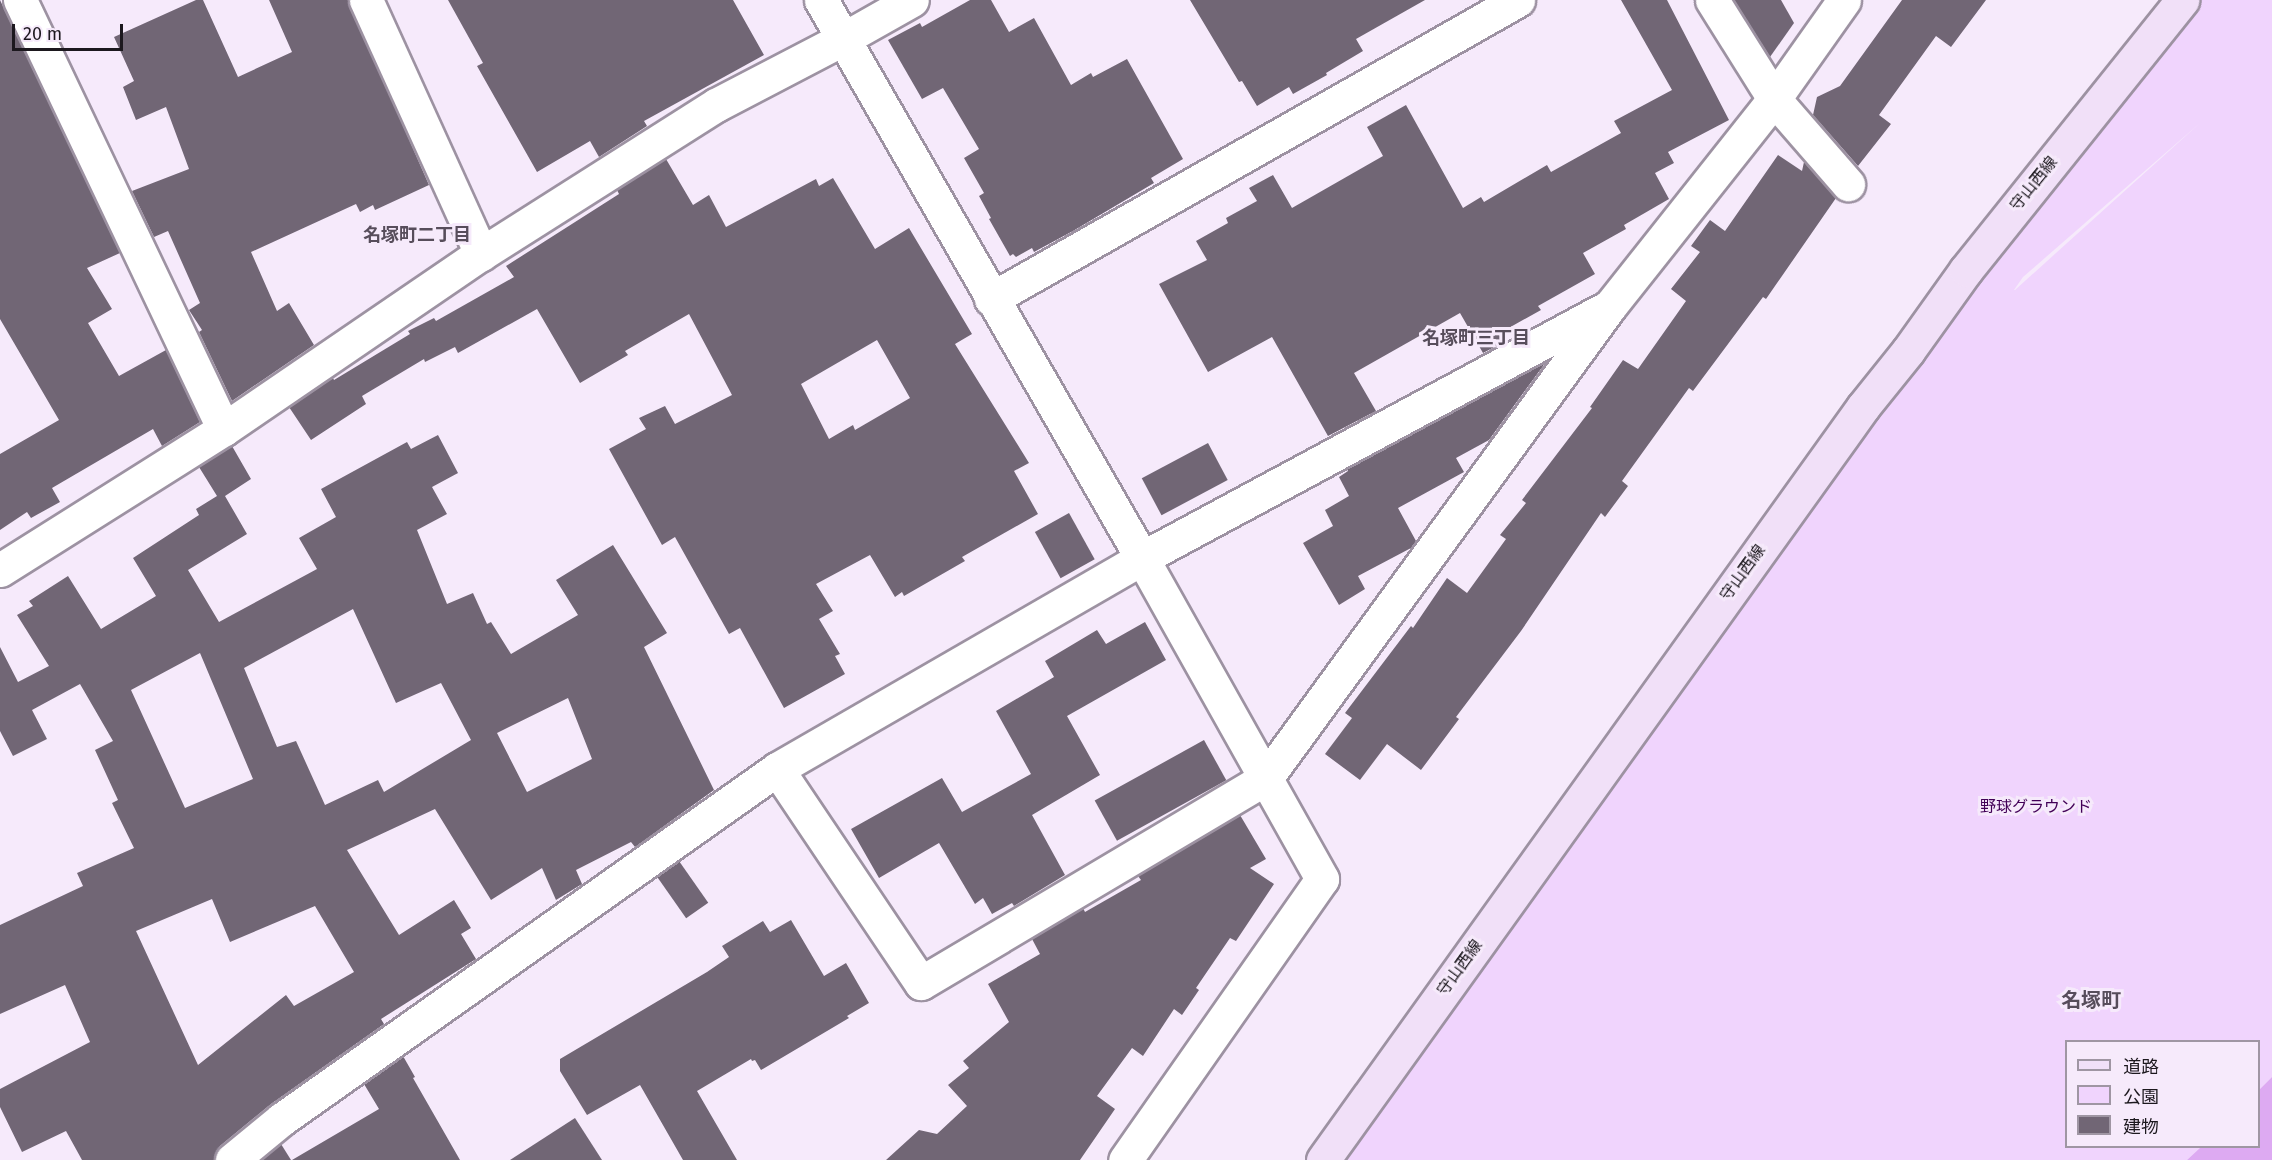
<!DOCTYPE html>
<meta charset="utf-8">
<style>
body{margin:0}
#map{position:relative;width:2272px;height:1160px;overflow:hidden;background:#f6eafb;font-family:"Fira Sans","Noto Sans JP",sans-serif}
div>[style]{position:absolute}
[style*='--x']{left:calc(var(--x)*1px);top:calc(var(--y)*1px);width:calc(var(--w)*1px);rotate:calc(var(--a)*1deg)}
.green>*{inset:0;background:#f0d4fd}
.water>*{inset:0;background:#ddaaf2}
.building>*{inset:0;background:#716675;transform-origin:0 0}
.roads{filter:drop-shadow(2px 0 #9d92a2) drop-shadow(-2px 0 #9d92a2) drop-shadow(0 2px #9d92a2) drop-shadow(0 -2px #9d92a2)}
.minor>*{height:33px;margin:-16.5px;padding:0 16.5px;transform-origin:16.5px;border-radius:16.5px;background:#fff}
.tertiary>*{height:33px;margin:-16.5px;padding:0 16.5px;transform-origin:16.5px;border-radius:16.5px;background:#fff}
.secondary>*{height:33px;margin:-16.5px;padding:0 16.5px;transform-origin:16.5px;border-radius:16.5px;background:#f1e0f8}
span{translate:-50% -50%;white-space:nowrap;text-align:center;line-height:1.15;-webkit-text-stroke:6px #f6eafb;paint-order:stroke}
.street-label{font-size:16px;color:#1c181e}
.park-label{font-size:16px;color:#420057}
.neighbourhood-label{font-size:18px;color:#574d5b;font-weight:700}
.quarter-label{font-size:20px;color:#574d5b;font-weight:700}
.legend{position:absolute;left:2065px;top:1040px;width:195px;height:108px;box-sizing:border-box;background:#f6eafb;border:2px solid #9f96a3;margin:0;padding:8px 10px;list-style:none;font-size:18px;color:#1c181e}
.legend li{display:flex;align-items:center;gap:12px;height:30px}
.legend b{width:30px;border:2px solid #9f96a3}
.scale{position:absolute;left:12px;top:24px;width:111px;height:27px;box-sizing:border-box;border:3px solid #1c181e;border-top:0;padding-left:8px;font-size:18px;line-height:21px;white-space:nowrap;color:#1c181e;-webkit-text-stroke:4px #f6eafb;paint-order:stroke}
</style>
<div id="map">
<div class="green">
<div style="clip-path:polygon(evenodd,2182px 0,2272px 0,2272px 1077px,2259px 1090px,2258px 1042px,2066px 1042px,2066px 1146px,2201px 1147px,2187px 1160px,1323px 1160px,2182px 0,2200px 123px,2015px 290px,2014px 290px,2023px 277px,2200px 123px)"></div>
</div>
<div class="water">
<div style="clip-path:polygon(2272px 1077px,2272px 1160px,2187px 1160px,2201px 1147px,2258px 1146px,2259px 1090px)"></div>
</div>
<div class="building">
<div style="clip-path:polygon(0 0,120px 253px,87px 268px,112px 309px,88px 323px,119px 376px,166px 350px,200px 422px,162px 446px,153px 429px,52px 488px,60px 502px,31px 518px,27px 512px,0 530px,0 454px,59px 420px,0 319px)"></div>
<div style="clip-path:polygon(196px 0,203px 0,238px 77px,292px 52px,269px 0,348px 0,429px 185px,375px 210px,373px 205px,360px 212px,356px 204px,251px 252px,277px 311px,289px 303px,314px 345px,232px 401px,199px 332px,202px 330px,189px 310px,200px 303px,168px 231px,154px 237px,132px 191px,189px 169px,166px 107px,136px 120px,123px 87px,134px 81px,114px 37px)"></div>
<div style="clip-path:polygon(448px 0,733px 0,764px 55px,644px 121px,647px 126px,599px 157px,590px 141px,537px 172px,477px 66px,483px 63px)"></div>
<div style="clip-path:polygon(970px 0,991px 0,1009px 32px,1034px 18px,1071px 85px,1091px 73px,1093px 77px,1127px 59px,1183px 159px,1151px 178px,1154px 183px,1073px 231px,1034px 252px,1032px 248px,1016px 257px,1013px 254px,1010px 256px,989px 219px,991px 218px,979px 196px,984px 193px,964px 158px,979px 149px,943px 88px,922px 99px,888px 40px,920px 23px,922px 27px)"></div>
<div style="clip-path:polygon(1190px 0,1425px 0,1356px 39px,1363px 51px,1326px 73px,1327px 75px,1293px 94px,1289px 87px,1257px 106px,1242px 81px,1239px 82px)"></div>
<div style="clip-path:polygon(1621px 0,1667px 0,1729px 120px,1668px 152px,1674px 163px,1655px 173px,1669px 199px,1624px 225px,1626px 229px,1583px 253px,1595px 274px,1538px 306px,1541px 310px,1498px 334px,1506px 341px,1483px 353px,1460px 313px,1354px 373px,1376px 411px,1328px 436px,1272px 337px,1208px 372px,1159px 284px,1207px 260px,1196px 241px,1228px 223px,1226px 218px,1257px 201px,1249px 188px,1273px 175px,1292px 208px,1383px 156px,1367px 127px,1406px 105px,1463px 208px,1481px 197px,1484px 202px,1547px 165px,1551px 172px,1621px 133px,1614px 121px,1672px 90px)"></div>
<div style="clip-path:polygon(1734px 0,1781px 0,1794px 23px,1770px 57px)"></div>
<div style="clip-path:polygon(1902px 0,1986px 0,1951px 47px,1936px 36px,1879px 115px,1891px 124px,1858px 166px,1813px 115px,1817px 97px,1840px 86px)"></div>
<div style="clip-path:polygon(1778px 155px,1802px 171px,1804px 162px,1836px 198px,1766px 299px,1763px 297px,1693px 391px,1689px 388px,1622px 481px,1628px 486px,1605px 517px,1601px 513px,1521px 631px,1456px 717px,1459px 719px,1421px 770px,1387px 744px,1360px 780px,1325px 754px,1352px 718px,1345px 713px,1411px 626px,1413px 628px,1447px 578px,1467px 593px,1506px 539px,1500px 535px,1526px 503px,1522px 500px,1592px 408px,1590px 407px,1623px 360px,1638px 369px,1686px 301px,1671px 289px,1700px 252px,1691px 246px,1710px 220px,1725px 231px)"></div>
<div style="clip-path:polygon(evenodd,666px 159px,693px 205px,709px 195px,726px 227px,816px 179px,819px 186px,833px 178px,875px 249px,909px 228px,972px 334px,955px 344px,1029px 463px,1014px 471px,1038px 514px,962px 557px,965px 561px,904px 596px,902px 592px,895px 597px,870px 555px,816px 584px,833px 611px,819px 619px,840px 654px,835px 656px,845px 674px,784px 708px,740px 628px,729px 634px,675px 537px,662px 545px,609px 449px,646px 429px,639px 418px,665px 406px,675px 424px,732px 395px,689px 314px,625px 351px,628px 355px,580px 383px,537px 309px,458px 353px,455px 347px,425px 362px,424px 359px,362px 396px,366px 404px,311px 440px,289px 407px,333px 378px,334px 380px,410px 334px,408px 331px,434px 318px,436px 321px,514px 277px,506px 266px,619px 194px,617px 190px,666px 159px,877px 340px,910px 398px,855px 430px,853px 425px,829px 439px,801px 384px,877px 340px)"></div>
<div style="clip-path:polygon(1546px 362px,1489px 440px,1456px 458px,1464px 472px,1398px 508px,1416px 541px,1411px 548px,1358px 576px,1365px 589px,1339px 605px,1303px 543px,1333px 526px,1325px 510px,1349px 496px,1339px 477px,1348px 471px,1347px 469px)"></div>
<div style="clip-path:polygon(evenodd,438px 435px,458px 473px,432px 487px,447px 514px,417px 530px,447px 604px,473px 593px,487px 624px,491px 622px,511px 654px,578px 615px,556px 580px,613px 545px,667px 633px,644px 647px,714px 790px,635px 847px,631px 842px,576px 870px,582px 884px,556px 900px,542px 868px,491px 900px,435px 809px,347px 850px,399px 935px,454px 900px,471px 928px,461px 934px,476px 959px,381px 1019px,384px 1024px,271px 1104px,220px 1146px,214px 1160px,82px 1160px,66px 1131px,22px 1152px,0 1107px,0 1089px,90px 1042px,65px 985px,0 1014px,0 925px,83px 886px,77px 873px,134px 848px,112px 803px,118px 800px,95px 750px,113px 741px,80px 684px,32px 710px,47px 739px,13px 756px,0 731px,0 647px,18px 682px,49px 666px,17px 615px,33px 606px,29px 601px,68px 576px,101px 629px,156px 596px,133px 558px,199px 515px,196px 509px,217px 496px,199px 467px,232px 446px,251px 479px,225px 496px,247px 534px,188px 570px,219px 622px,317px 569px,299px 538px,336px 517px,321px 489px,407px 442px,411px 449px,438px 435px,353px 609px,396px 703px,441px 683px,471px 740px,384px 792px,378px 780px,325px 805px,296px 741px,277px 747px,244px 668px,353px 609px,438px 435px,200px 653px,253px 779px,185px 808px,131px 690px,200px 653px,438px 435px,568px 698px,592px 759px,527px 792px,497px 733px,568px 698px,438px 435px,212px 899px,230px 942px,315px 906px,354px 972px,294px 1006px,286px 995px,198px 1065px,136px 931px,212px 899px)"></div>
<div style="left:1208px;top:443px;width:42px;height:75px;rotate:62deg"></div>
<div style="left:1069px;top:513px;width:53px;height:39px;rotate:61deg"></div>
<div style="clip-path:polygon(1145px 622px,1166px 660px,1067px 716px,1100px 775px,1032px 815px,1065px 875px,1014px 906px,1012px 903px,992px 914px,983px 898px,975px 904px,939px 843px,879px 878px,851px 829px,942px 778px,962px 812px,1031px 774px,996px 711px,1054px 677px,1045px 661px,1097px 630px,1106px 644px)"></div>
<div style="left:1204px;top:740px;width:46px;height:125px;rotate:61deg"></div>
<div style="clip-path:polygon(1240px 815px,1266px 859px,1250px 868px,1274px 884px,1236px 941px,1230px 938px,1196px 988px,1199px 990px,1182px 1015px,1174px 1009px,1143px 1056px,1132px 1048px,1097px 1096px,1115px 1109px,1080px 1160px,886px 1160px,919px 1130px,937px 1134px,967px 1106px,948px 1085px,969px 1068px,963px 1061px,1009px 1022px,988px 984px,1040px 954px,1032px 939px,1083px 908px,1085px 912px,1141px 880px,1138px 876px)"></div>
<div style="left:679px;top:861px;width:51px;height:27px;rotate:55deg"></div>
<div style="clip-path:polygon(791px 920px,824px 976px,846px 963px,869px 1003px,847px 1016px,849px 1018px,761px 1070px,755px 1060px,752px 1061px,751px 1059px,697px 1091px,737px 1160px,683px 1160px,640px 1085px,587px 1115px,560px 1071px,560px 1059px,707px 972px,729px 957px,722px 946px,763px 921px,770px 932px)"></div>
<div style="clip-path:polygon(403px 1056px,415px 1077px,413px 1078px,460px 1160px,292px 1160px,379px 1109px,364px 1084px)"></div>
<div style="clip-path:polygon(575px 1118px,602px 1160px,510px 1160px)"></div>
<div style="clip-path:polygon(281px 1144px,291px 1160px,262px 1160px)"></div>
</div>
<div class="roads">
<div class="minor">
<div style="--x:20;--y:0;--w:475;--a:64.6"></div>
<div style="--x:366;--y:0;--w:279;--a:65.6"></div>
<div style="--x:1712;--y:0;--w:117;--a:57.9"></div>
<div style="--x:1774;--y:99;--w:113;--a:49"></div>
<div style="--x:991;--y:299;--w:606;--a:-29.57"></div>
<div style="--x:0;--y:570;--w:265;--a:-32.2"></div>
<div style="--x:224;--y:429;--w:311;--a:-34.3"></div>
<div style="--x:481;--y:254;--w:278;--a:-32.4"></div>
<div style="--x:716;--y:105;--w:143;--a:-27.5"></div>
<div style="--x:843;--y:39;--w:79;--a:-29.5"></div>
<div style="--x:777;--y:769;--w:258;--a:56.1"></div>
<div style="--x:921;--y:983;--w:401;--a:-30.7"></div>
<div style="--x:1266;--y:778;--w:584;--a:-53.91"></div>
<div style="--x:1610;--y:306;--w:264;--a:-51.6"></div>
<div style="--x:1774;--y:99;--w:121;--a:-54.7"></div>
<div style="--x:232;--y:1160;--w:65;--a:-39.4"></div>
<div style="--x:282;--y:1119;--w:606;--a:-35.26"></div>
<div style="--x:777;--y:769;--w:422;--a:-30"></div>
<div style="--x:1142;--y:558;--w:523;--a:-28.28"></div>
</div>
<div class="tertiary">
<div style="--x:821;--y:0;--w:644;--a:60.09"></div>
<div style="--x:1142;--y:558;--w:368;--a:60.7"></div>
<div style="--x:1322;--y:879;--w:343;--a:125"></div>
</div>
<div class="secondary">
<div style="--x:1323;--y:1160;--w:927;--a:-54.35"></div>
<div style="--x:1863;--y:407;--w:72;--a:-51.2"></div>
<div style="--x:1908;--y:351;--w:100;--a:-54.4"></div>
<div style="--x:1966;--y:270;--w:346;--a:-51.3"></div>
</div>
</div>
<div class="street-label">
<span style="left:2034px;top:184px;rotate:-51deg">守山西線</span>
<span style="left:1743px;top:573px;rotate:-54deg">守山西線</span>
<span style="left:1460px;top:968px;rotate:-54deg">守山西線</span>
</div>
<div class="park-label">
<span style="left:2036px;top:807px">野球グラウンド</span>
</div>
<div class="neighbourhood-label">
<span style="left:417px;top:235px">名塚町二丁目</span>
<span style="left:1476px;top:338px">名塚町三丁目</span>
</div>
<div class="quarter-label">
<span style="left:2091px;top:1000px">名塚町</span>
</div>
<ul class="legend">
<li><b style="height:8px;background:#f1e0f8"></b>道路</li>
<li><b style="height:16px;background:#f0d4fd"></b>公園</li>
<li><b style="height:16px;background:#716675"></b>建物</li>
</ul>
<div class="scale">20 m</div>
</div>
